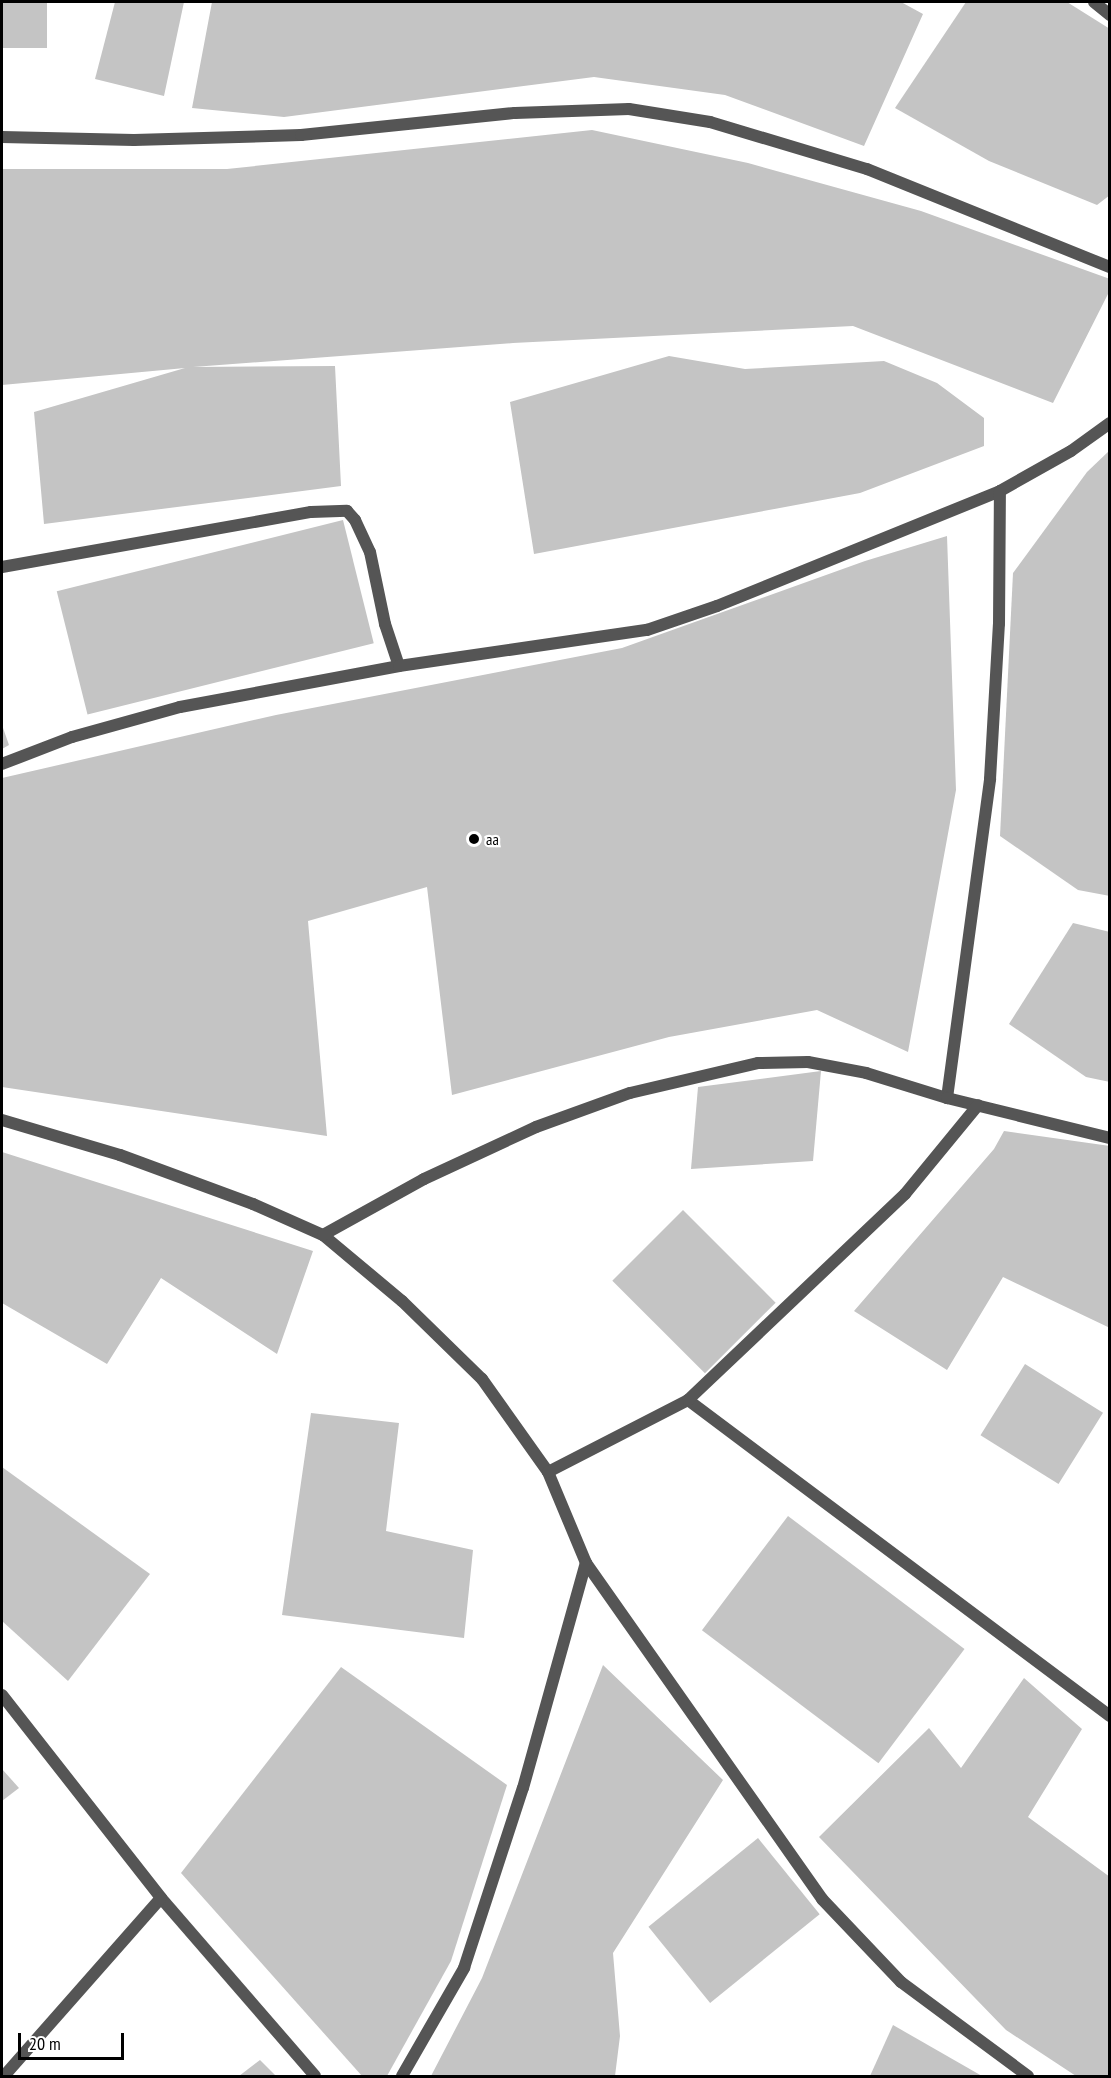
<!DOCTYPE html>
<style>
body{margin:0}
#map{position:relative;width:1111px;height:2078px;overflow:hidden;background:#fff;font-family:"PT Sans Narrow",sans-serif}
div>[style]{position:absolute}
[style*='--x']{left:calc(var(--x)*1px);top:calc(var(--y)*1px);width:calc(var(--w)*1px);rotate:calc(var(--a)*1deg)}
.building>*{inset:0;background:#c4c4c4;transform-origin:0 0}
.minor>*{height:12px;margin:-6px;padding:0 6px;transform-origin:6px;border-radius:6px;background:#555}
.dots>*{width:16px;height:16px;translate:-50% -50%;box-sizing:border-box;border:3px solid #fff;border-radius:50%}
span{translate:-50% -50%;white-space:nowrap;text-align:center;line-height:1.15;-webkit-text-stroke:4.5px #fff;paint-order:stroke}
.poi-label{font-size:16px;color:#000}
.left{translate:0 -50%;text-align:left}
.frame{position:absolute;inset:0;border:3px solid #000;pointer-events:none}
.scale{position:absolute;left:18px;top:2033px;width:106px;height:27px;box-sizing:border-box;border:3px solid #000;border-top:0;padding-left:8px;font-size:18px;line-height:21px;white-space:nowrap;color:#000;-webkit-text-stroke:4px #fff;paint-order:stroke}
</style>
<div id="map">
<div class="building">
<div style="left:2px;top:2px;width:45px;height:46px"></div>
<div style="clip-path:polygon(115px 2px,184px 2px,164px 96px,95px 79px)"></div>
<div style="clip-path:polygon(212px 2px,901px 2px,923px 14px,864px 146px,725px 95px,594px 77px,284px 117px,192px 108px)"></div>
<div style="clip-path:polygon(966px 2px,1067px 2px,1110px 29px,1110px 195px,1097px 205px,989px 161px,895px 108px)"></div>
<div style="clip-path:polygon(592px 130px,748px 163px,921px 211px,1110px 279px,1110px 290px,1053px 403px,853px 326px,513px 343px,193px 367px,335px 366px,341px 486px,44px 524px,34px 412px,185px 368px,2px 385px,2px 169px,227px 169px)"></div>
<div style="clip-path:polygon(669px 356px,745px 369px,884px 361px,937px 383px,984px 418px,984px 446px,860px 493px,534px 554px,510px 402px)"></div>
<div style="clip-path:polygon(1110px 450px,1110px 896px,1078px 890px,1000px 836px,1013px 573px,1087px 472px)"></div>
<div style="left:343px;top:520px;width:127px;height:295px;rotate:76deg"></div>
<div style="clip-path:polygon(947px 536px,956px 790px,908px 1052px,817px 1010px,669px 1037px,452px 1095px,427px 887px,308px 921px,327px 1136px,2px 1087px,2px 778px,276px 715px,622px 648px,865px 561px)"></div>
<div style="clip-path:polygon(2px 725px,9px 745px,2px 749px)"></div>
<div style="clip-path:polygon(1073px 923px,1110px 932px,1110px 1082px,1086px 1077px,1009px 1024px)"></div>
<div style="clip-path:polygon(821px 1071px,813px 1161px,691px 1169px,698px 1087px)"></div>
<div style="clip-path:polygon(1004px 1131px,1110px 1146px,1110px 1328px,1003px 1277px,947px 1370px,854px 1311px,994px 1149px)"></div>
<div style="clip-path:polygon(2px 1152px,313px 1251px,277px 1354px,161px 1278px,107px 1364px,2px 1303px)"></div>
<div style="left:683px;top:1210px;width:131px;height:100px;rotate:45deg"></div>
<div style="left:1025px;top:1364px;width:92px;height:84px;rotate:32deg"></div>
<div style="clip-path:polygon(311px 1413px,399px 1423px,386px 1531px,473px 1550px,464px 1638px,282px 1615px)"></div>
<div style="clip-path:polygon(2px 1467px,150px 1574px,68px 1681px,2px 1621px)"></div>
<div style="left:788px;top:1516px;width:221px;height:143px;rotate:37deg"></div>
<div style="clip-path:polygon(603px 1665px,723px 1780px,613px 1953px,620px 2036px,615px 2076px,431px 2076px,482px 1978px)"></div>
<div style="clip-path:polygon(341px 1667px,507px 1785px,451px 1961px,387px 2076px,362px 2076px,181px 1873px)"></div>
<div style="clip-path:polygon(1024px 1678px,1082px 1729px,1028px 1817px,1110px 1877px,1110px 2076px,1076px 2076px,1006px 2030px,819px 1837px,929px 1728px,961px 1768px)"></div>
<div style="clip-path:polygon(2px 1769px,19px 1788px,2px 1801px)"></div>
<div style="left:758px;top:1838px;width:98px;height:141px;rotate:51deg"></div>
<div style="clip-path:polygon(893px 2025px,982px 2076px,870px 2076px)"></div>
<div style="clip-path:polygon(260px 2060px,276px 2076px,239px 2076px)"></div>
</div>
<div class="minor">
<div style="--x:1094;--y:2;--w:21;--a:39"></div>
<div style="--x:2;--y:137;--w:132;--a:1.3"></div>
<div style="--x:134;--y:140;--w:167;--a:-1.7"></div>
<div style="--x:301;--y:135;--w:215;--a:-5.9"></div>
<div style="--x:515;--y:113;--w:114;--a:-2"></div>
<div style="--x:629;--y:109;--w:82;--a:9.1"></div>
<div style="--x:710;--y:122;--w:164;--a:16.7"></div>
<div style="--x:867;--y:169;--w:262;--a:22"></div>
<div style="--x:2;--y:567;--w:314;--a:-10.1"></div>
<div style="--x:311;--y:512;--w:36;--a:-2"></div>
<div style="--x:347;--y:511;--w:12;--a:48"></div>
<div style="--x:355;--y:520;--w:35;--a:65"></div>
<div style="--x:370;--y:552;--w:74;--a:78.2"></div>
<div style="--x:385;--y:624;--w:44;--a:71.6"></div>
<div style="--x:2;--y:764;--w:75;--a:-21.1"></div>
<div style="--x:72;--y:737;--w:112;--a:-15.5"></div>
<div style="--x:180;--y:707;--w:223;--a:-10.6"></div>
<div style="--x:399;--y:666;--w:251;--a:-8.3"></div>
<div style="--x:647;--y:630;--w:74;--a:-18.9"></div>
<div style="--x:717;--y:606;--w:305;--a:-22.1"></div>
<div style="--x:1000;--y:491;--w:81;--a:-29.4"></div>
<div style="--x:1071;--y:451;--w:48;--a:-35.7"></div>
<div style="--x:947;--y:1098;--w:322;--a:-82.3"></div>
<div style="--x:990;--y:779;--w:155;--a:-86.7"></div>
<div style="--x:999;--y:624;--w:133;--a:-89.6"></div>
<div style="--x:2;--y:1120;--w:123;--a:16.5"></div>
<div style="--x:120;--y:1155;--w:142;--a:20.2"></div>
<div style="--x:253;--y:1204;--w:77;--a:23.9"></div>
<div style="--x:323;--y:1235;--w:103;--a:39.9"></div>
<div style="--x:402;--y:1301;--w:112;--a:44.3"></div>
<div style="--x:482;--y:1379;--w:114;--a:54.6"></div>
<div style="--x:548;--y:1472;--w:99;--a:67.3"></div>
<div style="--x:586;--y:1563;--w:411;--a:54.9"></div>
<div style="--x:822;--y:1899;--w:115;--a:46.4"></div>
<div style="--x:901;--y:1982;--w:158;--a:36.5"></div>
<div style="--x:323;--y:1235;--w:115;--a:-29"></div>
<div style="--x:424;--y:1179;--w:123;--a:-24.9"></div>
<div style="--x:536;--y:1127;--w:100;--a:-19.9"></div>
<div style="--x:630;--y:1093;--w:131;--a:-13.2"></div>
<div style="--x:758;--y:1063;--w:50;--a:-1.1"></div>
<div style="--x:808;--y:1062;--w:59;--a:10.7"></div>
<div style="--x:866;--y:1073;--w:85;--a:17.2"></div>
<div style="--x:947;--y:1098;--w:168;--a:13.8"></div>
<div style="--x:688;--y:1400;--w:527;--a:36.83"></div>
<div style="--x:548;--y:1472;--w:157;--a:-27.2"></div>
<div style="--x:688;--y:1400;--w:299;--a:-43.5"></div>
<div style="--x:905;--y:1194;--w:115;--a:-50.6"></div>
<div style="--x:2;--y:1695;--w:258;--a:51.9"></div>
<div style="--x:161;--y:1898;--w:235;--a:49.1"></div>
<div style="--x:4;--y:2076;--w:237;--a:-48.6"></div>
<div style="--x:402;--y:2076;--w:125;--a:-60.1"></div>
<div style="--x:464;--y:1968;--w:189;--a:-71.9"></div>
<div style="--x:523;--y:1788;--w:234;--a:-74.4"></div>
</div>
<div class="dots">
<div style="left:474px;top:839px;background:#000"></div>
</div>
<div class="poi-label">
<span class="left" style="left:486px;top:839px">aa</span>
</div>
<div class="frame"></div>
<div class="scale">20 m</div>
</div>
